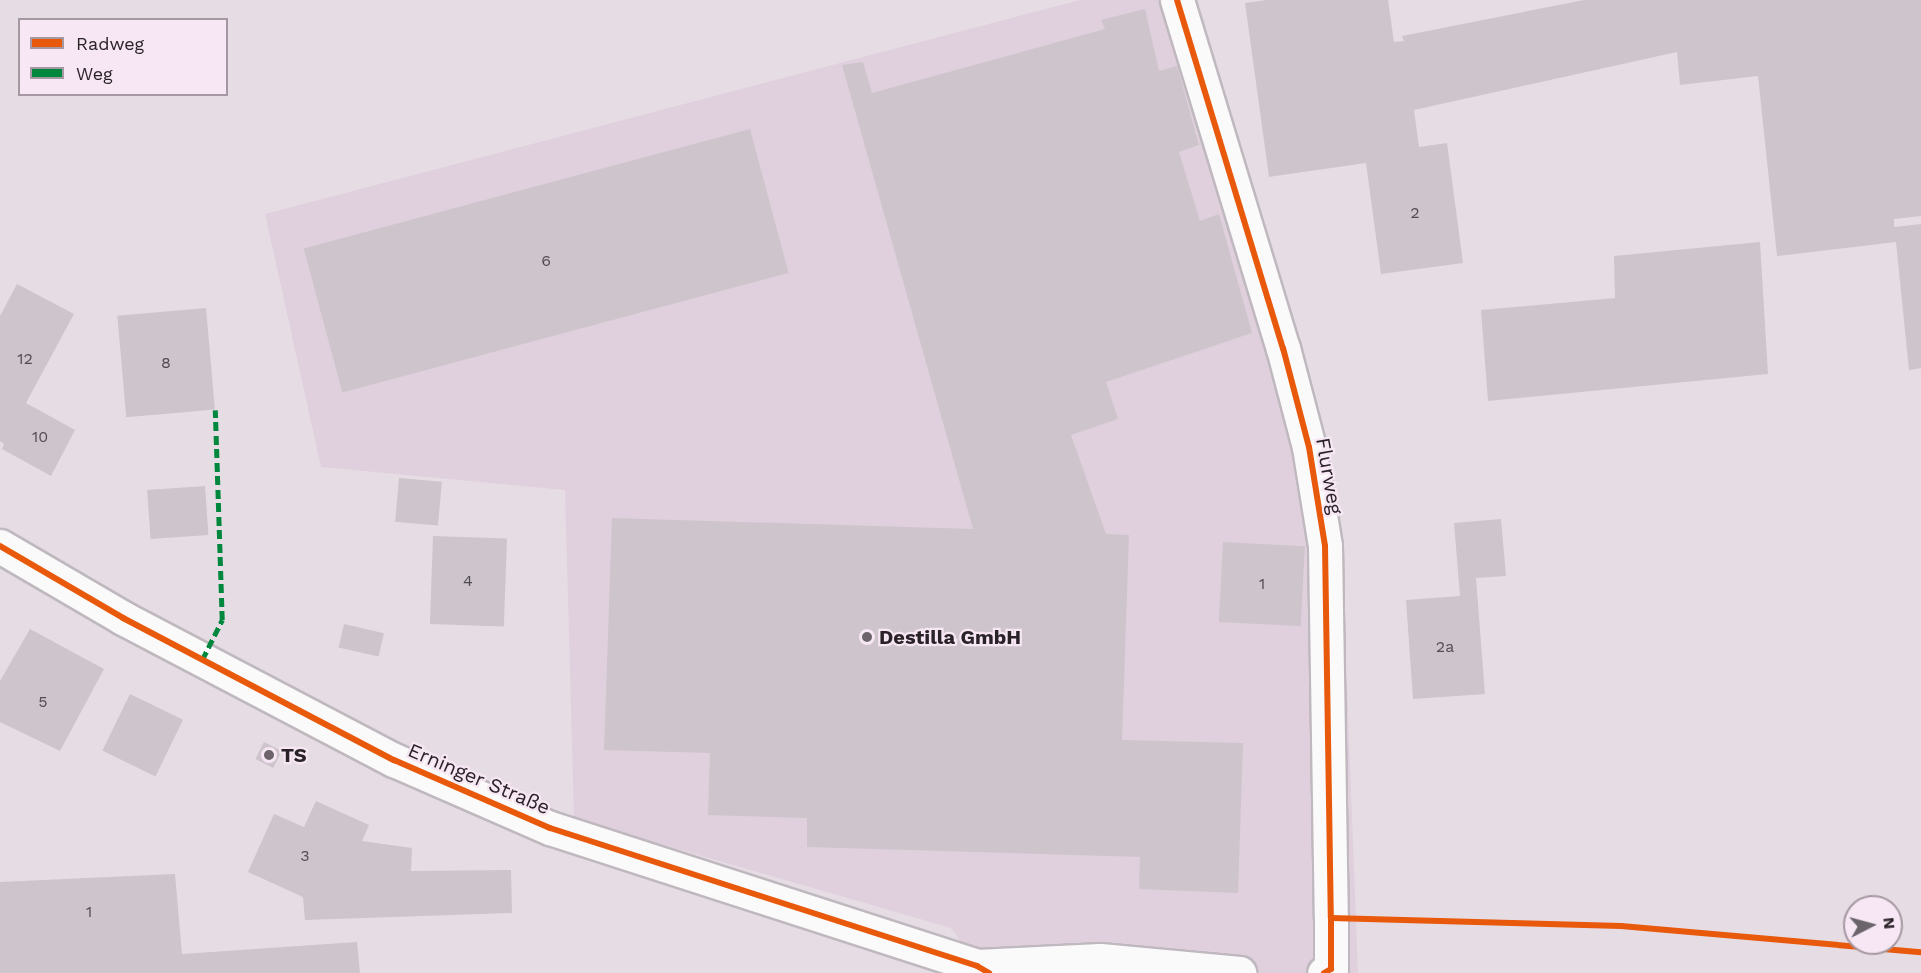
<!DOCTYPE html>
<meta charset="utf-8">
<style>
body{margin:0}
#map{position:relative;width:1921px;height:973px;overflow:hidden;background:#e6dde4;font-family:"Work Sans",sans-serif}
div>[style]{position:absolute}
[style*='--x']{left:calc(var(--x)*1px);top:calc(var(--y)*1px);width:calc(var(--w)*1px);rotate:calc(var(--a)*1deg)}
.built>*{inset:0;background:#e0d0dd}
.building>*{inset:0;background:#cdc5cb;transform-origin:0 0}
.roads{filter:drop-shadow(2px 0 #bfb8be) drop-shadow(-2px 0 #bfb8be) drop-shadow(0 2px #bfb8be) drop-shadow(0 -2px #bfb8be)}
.street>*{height:33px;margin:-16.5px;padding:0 16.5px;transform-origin:16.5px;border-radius:16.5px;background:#fbfafb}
.secondary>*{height:33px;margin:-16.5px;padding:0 16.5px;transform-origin:16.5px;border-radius:16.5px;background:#fbfafb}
.quiet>*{height:4.5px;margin-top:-2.25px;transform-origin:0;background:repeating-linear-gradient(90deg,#00873e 0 9px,transparent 0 13.5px)}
.cycleway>*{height:6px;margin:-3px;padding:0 3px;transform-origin:3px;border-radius:3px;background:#e8590c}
.dots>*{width:16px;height:16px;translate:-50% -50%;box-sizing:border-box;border:3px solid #f7e6f3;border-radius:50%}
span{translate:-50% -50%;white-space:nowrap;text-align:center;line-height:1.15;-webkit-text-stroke:4.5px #f7e6f3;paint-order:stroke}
.number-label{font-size:16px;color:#524c51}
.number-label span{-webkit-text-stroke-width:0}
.street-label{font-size:20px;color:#292328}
.poi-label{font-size:20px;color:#292328;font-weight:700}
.left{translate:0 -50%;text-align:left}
.legend{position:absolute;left:18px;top:18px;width:210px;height:78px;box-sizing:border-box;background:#f7e6f3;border:2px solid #a598a2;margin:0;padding:8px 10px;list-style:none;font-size:18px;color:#292328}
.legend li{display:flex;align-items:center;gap:12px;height:30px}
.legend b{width:30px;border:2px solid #a598a2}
.north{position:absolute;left:1843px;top:895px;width:60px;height:60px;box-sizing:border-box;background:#f7e6f3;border:2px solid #a598a2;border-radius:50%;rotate:84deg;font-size:16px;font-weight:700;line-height:24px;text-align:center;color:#292328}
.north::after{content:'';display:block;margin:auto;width:21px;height:27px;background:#6b646a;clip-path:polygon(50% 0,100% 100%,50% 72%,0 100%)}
</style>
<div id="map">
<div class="built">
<div style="clip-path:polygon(1080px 0,1177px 0,1308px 448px,1341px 525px,1358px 973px,1059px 973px,976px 962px,951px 928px,574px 819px,565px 490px,321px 467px,265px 214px)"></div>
</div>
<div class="building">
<div style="clip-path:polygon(1267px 0,1388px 0,1394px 42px,1404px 41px,1402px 36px,1584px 0,1921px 0,1921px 216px,1894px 219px,1894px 227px,1921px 224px,1921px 368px,1909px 370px,1896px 242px,1777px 256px,1758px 76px,1680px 85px,1677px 52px,1414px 110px,1419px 147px,1447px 143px,1463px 263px,1381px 274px,1366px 163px,1269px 177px,1245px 3px)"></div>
<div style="clip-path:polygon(1145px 9px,1159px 71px,1177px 66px,1199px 145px,1179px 152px,1200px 221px,1219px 214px,1252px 333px,1106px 382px,1118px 419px,1071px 435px,1106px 534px,1129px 535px,1122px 740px,1243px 743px,1238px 893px,1139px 889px,1140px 857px,807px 847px,807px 818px,708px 815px,710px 753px,604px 750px,612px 518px,973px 529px,842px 65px,863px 62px,872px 93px,1105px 29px,1101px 20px)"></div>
<div style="left:750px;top:129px;width:149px;height:462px;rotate:75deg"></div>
<div style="clip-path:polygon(1760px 242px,1768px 374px,1488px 401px,1481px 310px,1615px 298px,1614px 256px)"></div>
<div style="clip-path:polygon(17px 284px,74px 314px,26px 403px,75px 430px,51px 476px,2px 449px,4px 444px,0 441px,0 316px)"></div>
<div style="left:206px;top:308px;width:102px;height:89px;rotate:85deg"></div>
<div style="left:399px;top:478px;width:43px;height:44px;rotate:5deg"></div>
<div style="left:205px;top:486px;width:49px;height:58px;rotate:86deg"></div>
<div style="clip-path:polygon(1501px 519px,1506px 576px,1476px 578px,1485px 694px,1413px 699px,1406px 600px,1460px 596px,1454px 523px)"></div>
<div style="left:433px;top:536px;width:74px;height:88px;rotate:2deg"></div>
<div style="left:1223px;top:542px;width:82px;height:80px;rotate:3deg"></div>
<div style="left:344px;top:624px;width:41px;height:24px;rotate:13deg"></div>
<div style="clip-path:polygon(30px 629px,104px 669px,60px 751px,0 722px,0 681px)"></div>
<div style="left:130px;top:694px;width:59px;height:63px;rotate:26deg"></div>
<div style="left:264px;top:742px;width:20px;height:19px;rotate:27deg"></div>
<div style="clip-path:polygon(316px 801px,369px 825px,362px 841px,412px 848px,411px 871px,511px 870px,512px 913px,305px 920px,303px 897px,248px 872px,274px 814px,304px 827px)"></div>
<div style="clip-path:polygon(175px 874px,182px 954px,357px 942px,360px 973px,0 973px,0 882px)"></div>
</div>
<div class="roads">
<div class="street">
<div style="--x:1177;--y:0;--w:364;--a:73.1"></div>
<div style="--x:1283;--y:348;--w:102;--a:75.3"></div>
<div style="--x:1309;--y:447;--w:100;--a:80.8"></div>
<div style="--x:1325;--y:546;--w:372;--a:89.1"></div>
<div style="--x:1331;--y:918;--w:51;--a:90"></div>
<div style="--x:1331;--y:969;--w:8;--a:150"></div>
<div style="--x:977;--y:966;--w:123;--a:-2.8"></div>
<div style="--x:1100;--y:960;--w:140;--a:5.3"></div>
</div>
<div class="secondary">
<div style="--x:0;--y:546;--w:143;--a:30.3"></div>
<div style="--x:123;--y:618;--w:306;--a:27.7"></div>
<div style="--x:394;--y:760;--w:170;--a:23.6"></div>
<div style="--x:550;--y:828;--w:449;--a:17.9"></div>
<div style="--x:977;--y:966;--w:14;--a:30"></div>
</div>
</div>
<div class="quiet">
<div style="--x:202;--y:660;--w:45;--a:-63.4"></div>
<div style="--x:222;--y:620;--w:210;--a:-91.9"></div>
</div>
<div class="cycleway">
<div style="--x:1177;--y:0;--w:364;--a:73.1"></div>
<div style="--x:1283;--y:348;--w:102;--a:75.3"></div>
<div style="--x:1309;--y:447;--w:100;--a:80.8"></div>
<div style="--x:1325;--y:546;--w:372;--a:89.1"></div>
<div style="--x:1331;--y:918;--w:51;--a:90"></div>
<div style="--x:1331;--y:969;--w:8;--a:150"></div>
<div style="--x:0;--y:546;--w:143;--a:30.3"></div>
<div style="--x:123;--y:618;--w:306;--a:27.7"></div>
<div style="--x:394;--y:760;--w:170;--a:23.6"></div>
<div style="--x:550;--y:828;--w:449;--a:17.9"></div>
<div style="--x:977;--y:966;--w:14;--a:30"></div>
<div style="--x:1331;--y:918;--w:290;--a:1.6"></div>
<div style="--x:1621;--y:926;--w:301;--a:5"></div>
</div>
<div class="dots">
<div style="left:867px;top:637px;background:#6b646a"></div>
<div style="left:269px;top:755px;background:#6b646a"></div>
</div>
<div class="number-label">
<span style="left:1415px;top:213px">2</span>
<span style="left:546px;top:261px">6</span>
<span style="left:25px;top:359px">12</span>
<span style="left:166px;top:363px">8</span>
<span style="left:40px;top:437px">10</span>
<span style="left:468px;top:581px">4</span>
<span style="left:1262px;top:584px">1</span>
<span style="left:1445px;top:647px">2a</span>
<span style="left:43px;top:702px">5</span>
<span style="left:305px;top:856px">3</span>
<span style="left:89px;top:912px">1</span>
</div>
<div class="street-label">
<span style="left:1329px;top:476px;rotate:80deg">Flurweg</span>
<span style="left:479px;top:779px;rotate:23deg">Erninger Straße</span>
</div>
<div class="poi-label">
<span class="left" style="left:879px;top:637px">Destilla GmbH</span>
<span class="left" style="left:281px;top:755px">TS</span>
</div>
<ul class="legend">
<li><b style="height:8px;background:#e8590c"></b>Radweg</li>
<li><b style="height:8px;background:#00873e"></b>Weg</li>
</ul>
<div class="north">N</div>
</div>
